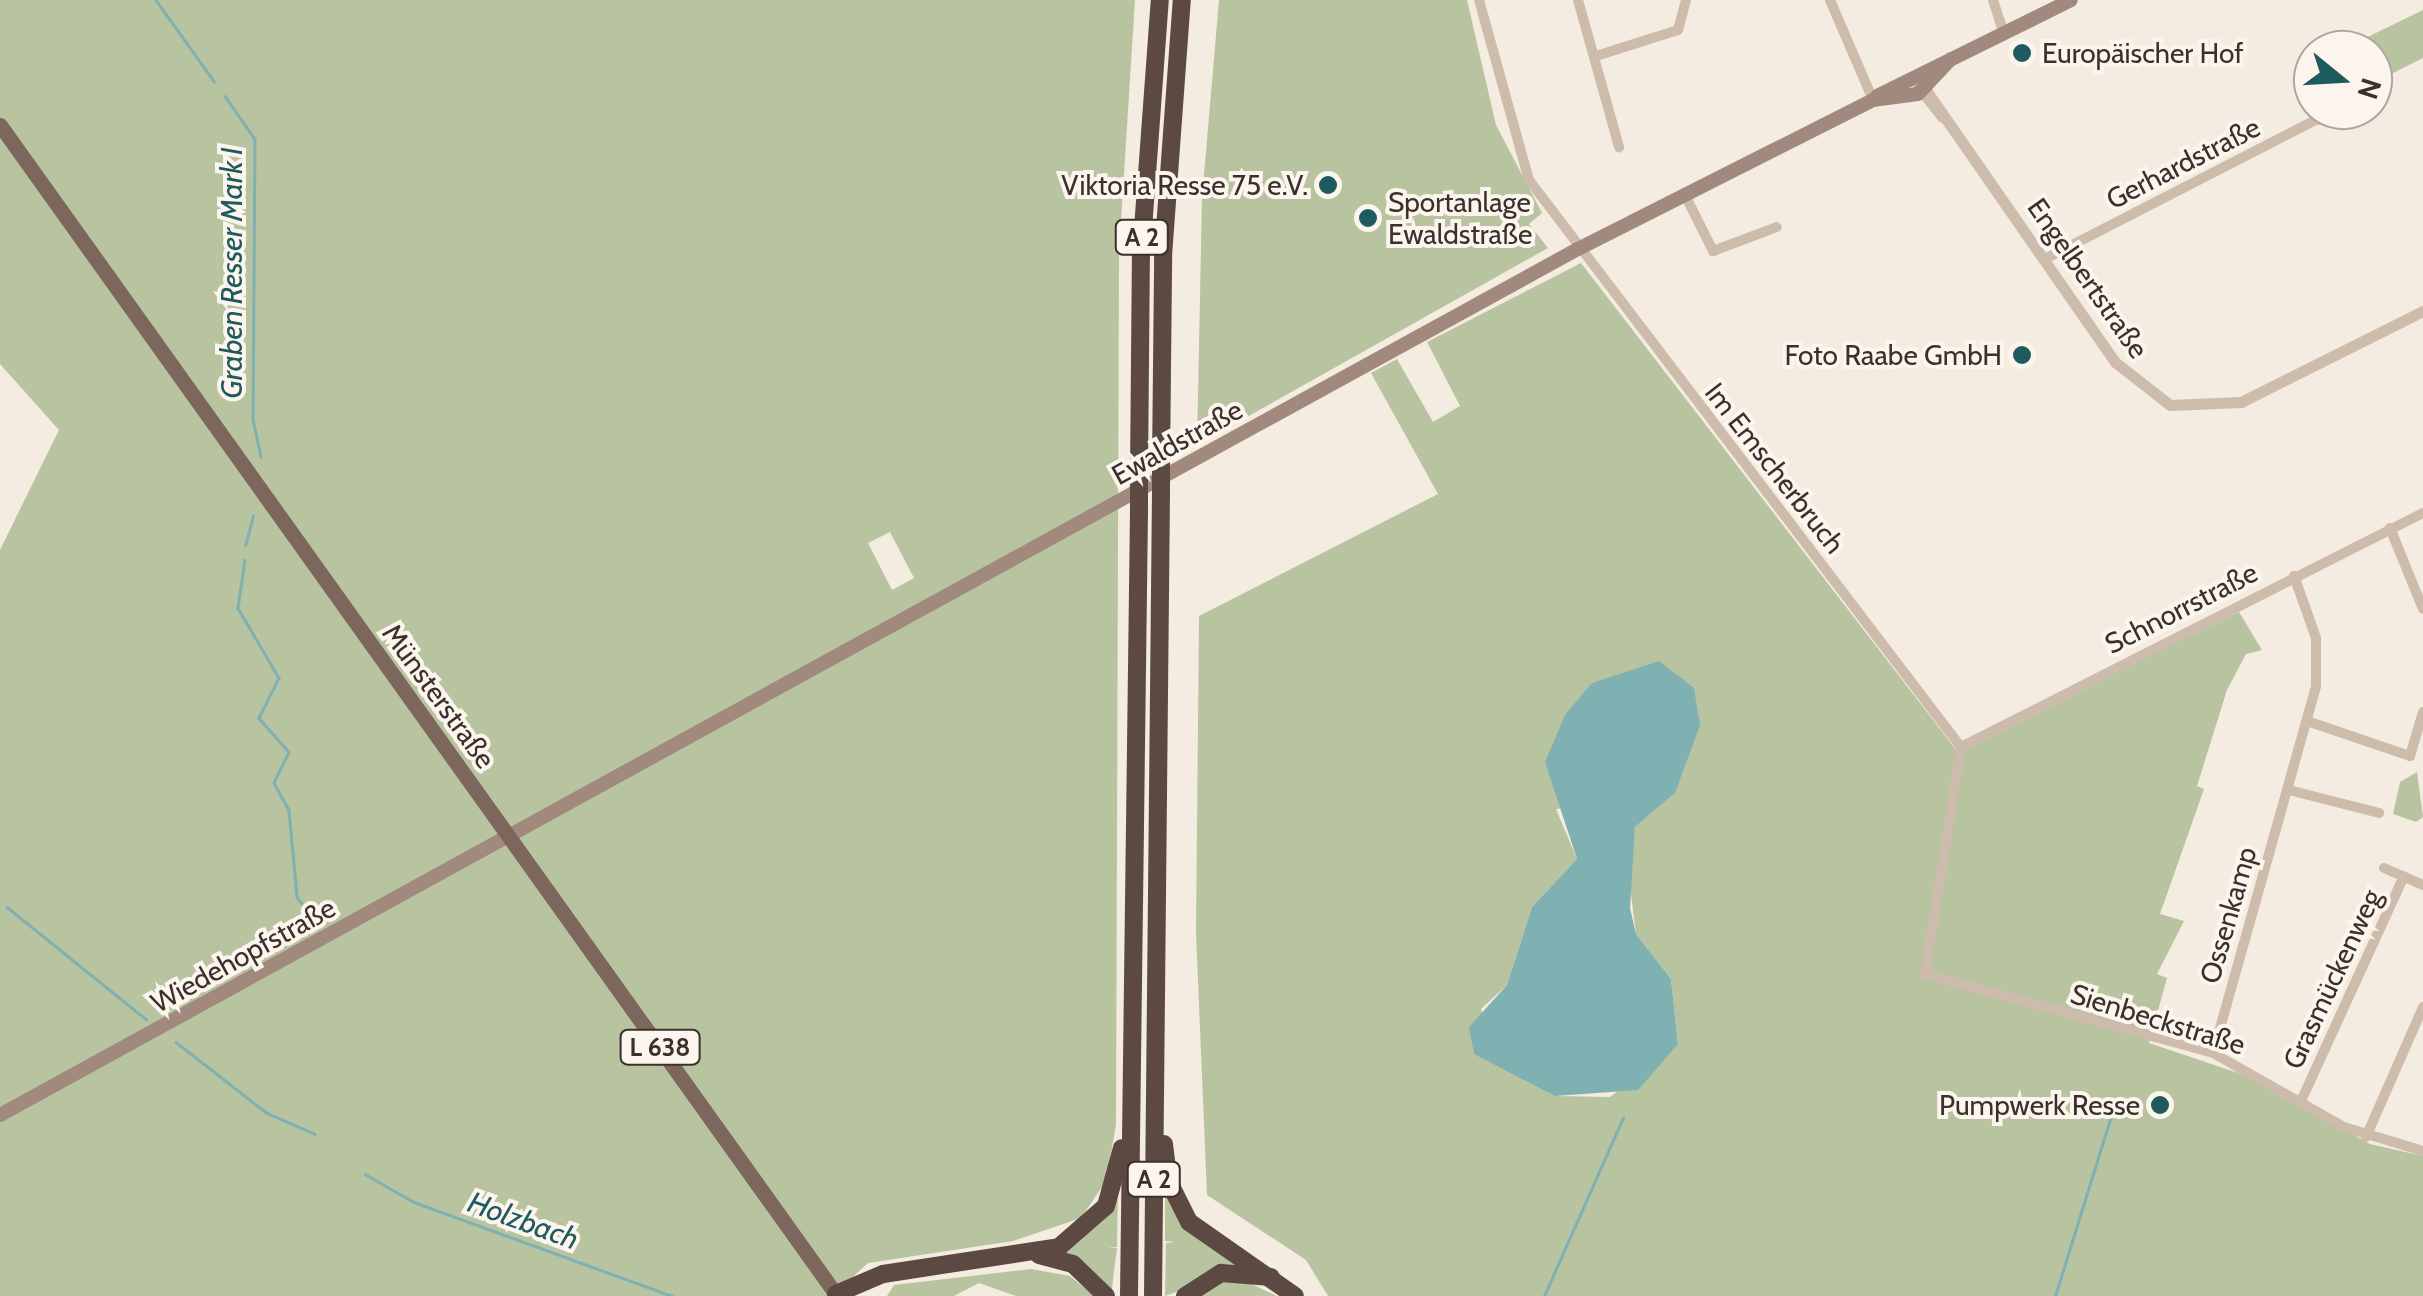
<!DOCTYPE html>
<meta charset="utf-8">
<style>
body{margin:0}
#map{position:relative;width:2423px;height:1296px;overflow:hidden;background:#f4ebe1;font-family:Cabin,sans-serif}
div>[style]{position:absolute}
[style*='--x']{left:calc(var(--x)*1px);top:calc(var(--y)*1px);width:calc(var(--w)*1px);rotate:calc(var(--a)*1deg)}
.green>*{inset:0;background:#b8c4a0}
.water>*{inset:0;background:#7fb0b2}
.stream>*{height:2.5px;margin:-1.25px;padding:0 1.25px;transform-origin:1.25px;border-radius:1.25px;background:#7fb0b2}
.minor>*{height:10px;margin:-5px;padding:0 5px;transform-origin:5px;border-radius:5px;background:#cdbbac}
.tertiary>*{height:11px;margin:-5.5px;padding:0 5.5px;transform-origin:5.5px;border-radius:5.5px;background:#cdbbac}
.secondary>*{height:14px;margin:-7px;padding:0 7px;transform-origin:7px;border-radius:7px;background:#a18a7d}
.primary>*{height:15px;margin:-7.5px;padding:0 7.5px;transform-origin:7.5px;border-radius:7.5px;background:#7d675c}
.motorway>*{height:18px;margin:-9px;padding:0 9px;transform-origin:9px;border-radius:9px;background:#5c4a42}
.motorway-bridge>*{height:18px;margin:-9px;padding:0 9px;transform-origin:9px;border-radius:9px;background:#5c4a42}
.dots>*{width:28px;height:28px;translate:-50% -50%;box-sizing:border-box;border:5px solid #fbf5ee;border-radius:50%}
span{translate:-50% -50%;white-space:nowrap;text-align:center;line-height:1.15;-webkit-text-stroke:8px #fbf5ee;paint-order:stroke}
.shield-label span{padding:2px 8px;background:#fbf5ee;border:2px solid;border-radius:8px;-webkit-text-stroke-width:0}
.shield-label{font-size:25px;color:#3b302b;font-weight:700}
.poi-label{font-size:28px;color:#3b302b}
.left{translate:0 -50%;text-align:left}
.right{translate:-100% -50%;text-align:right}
.street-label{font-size:28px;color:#3b302b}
.water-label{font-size:30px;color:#1f5a5e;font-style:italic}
.north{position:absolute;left:2293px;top:30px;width:100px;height:100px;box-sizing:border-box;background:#fbf5ee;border:2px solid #aea6a0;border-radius:50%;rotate:108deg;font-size:28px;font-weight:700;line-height:40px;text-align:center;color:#3b302b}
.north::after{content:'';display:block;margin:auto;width:35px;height:45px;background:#1f5a5e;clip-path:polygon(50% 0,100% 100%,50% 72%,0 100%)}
</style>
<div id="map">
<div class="green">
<div style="clip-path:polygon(evenodd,0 0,1135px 0,1119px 253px,1116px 1125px,1106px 1181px,1081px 1218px,1013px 1241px,868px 1263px,832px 1296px,0 1296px,0 550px,59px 430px,0 364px,0 0,890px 532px,914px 578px,892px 590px,868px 543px,890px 532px)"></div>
<div style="clip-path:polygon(1219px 0,1467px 0,1496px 125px,1542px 213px,1529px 224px,1548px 248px,1197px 445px,1202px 198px)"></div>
<div style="clip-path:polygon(2423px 10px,2423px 58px,2373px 83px,2373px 50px,2341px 50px)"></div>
<div style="clip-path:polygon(evenodd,1581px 263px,1957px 751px,2239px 612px,2262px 650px,2246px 654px,2227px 690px,2197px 786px,2204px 789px,2160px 914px,2184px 921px,2157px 974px,2167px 978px,2149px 1043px,2250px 1077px,2370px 1144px,2423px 1156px,2423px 1296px,1328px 1296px,1306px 1260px,1207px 1195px,1196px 933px,1199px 616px,1438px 494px,1371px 373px,1397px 359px,1433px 422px,1460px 406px,1427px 342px,1581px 263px,1675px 793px,1635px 827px,1629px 879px,1636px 934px,1671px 979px,1678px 1044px,1610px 1097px,1555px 1096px,1503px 1067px,1481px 1009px,1507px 985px,1532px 907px,1577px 859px,1556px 809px,1675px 793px)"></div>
<div style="clip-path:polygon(2417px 772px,2423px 817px,2416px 822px,2393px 814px,2400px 782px)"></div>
<div style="clip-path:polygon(1118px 1191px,1117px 1247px,1108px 1248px,1117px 1248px,1111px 1296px,1061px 1250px,1096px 1226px)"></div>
<div style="clip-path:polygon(1165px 1192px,1172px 1204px,1252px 1264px,1165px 1296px,1166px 1243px,1175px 1242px,1165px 1241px)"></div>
<div style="clip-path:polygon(1031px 1269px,1070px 1276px,1094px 1296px,1016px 1296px,979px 1283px,954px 1296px,887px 1296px,894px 1285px)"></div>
<div style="clip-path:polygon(1241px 1279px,1277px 1296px,1196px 1296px,1218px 1282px)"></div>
</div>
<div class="water">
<div style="clip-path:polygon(1659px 661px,1694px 688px,1700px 725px,1675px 793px,1635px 827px,1630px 908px,1636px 934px,1671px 979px,1678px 1044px,1638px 1090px,1555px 1096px,1474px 1054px,1469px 1027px,1507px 985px,1532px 907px,1577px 859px,1545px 762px,1565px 715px,1592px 683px)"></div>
</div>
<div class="stream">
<div style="--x:156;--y:0;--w:100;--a:54.4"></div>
<div style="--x:225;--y:96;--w:52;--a:55.1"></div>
<div style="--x:255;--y:139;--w:280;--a:90.4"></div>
<div style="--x:253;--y:419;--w:39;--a:78"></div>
<div style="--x:245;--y:546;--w:31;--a:-75"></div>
<div style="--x:245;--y:560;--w:49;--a:98.3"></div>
<div style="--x:238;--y:608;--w:81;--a:59.6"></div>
<div style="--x:279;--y:678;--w:45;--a:116.6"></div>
<div style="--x:259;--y:718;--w:45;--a:48.6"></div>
<div style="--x:289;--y:752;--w:34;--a:116"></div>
<div style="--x:274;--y:783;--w:31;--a:61"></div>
<div style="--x:289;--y:810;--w:87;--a:84.7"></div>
<div style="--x:297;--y:897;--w:24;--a:54"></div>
<div style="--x:7;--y:907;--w:179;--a:38.9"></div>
<div style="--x:176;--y:1042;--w:115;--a:38"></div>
<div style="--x:267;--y:1113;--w:52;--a:23.6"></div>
<div style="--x:365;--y:1174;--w:56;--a:29.7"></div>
<div style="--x:414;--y:1202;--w:275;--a:20"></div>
<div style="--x:1544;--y:1296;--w:195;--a:-66.1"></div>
<div style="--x:2055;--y:1296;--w:192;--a:-72.7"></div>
</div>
<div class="minor">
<div style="--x:1479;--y:0;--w:187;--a:74.5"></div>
<div style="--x:1529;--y:180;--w:713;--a:52.7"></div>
<div style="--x:1961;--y:747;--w:230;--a:99"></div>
<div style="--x:1925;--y:974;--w:299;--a:15.3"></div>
<div style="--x:2213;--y:1053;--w:150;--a:29.5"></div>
<div style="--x:2344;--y:1127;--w:83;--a:16.9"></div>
<div style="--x:1578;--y:0;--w:153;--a:74.4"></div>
<div style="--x:1830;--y:0;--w:109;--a:66.7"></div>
<div style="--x:1993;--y:0;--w:33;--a:72"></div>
<div style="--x:1596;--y:56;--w:86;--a:-17.6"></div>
<div style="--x:1678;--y:30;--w:31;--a:-75"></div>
<div style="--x:1684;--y:193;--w:65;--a:63.4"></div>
<div style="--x:1713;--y:251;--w:68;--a:-20.6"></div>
<div style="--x:2045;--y:259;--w:305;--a:-27.2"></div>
<div style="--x:2316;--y:120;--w:28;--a:-10"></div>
<div style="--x:2390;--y:528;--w:87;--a:67.8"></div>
<div style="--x:2307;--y:721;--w:109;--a:18.8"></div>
<div style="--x:2410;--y:756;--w:46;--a:-73.5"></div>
<div style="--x:1961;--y:747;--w:518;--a:-26.86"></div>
<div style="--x:2289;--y:790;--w:93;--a:14.3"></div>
<div style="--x:2384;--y:868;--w:43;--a:23.6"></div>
<div style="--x:2213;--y:1053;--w:381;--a:-74.3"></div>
<div style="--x:2316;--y:686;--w:48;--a:-90"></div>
<div style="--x:2316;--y:638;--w:66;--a:-109.5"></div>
<div style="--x:2301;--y:1101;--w:247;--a:-65.4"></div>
<div style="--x:2366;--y:1137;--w:142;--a:-66.3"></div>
</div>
<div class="tertiary">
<div style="--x:1921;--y:83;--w:340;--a:55.2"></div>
<div style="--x:2115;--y:362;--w:70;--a:38"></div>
<div style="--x:2170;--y:405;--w:71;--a:-2.4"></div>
<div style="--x:2241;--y:402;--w:203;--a:-26.6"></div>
<div style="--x:1918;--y:86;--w:39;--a:52"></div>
</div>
<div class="secondary">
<div style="--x:1877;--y:96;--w:216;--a:-26.3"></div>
<div style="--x:0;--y:1115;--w:1800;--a:-28.76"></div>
<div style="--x:1578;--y:249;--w:330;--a:-26.8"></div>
<div style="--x:1873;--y:100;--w:45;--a:-7.6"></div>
<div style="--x:1918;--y:94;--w:48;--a:-46.7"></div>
</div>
<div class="primary">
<div style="--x:0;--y:125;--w:1439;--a:54.44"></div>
</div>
<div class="motorway">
<div style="--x:1161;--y:463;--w:207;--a:-89.4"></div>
<div style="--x:1163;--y:256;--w:257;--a:-85.8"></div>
<div style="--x:1139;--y:475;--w:219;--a:-89.5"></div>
<div style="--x:1141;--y:256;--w:257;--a:-85.8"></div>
<div style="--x:1164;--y:1144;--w:38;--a:83"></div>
<div style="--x:1169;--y:1182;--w:45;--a:63.4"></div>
<div style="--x:1189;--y:1222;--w:129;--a:34.9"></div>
<div style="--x:1039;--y:1255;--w:35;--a:15"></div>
<div style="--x:1073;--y:1264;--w:46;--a:44.1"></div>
<div style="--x:836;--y:1294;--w:51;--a:-23.1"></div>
<div style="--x:883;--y:1274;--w:178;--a:-8.7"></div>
<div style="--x:1059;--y:1247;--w:62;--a:-41.1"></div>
<div style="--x:1106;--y:1206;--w:60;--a:-74.6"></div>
<div style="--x:1129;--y:1296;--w:788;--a:-89.27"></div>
<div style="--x:1153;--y:1296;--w:800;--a:-89.43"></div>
<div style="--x:1185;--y:1296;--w:43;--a:-32.6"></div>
<div style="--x:1221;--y:1273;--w:50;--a:4.6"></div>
</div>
<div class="motorway-bridge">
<div style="--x:1161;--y:496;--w:33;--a:-90"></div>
<div style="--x:1139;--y:508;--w:33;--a:-90"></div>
</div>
<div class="dots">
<div style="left:2022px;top:53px;background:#1f5a5e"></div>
<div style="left:1328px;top:185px;background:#1f5a5e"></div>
<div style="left:1368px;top:218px;background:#1f5a5e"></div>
<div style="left:2022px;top:355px;background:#1f5a5e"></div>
<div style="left:2160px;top:1105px;background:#1f5a5e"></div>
</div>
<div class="shield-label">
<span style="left:1142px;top:237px">A 2</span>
<span style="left:660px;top:1047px">L 638</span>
<span style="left:1154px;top:1179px">A 2</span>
</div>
<div class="poi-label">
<span class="left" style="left:2042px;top:53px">Europäischer Hof</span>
<span class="right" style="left:1308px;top:185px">Viktoria Resse 75 e.V.</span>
<span class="left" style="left:1388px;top:218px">Sportanlage<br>Ewaldstraße</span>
<span class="right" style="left:2002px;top:355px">Foto Raabe GmbH</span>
<span class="right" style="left:2140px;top:1105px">Pumpwerk Resse</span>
</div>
<div class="street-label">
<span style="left:2183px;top:163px;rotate:-27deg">Gerhardstraße</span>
<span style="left:2088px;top:278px;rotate:55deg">Engelbertstraße</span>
<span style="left:1177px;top:442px;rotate:-29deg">Ewaldstraße</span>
<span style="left:1775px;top:468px;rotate:52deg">Im Emscherbruch</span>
<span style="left:2181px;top:608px;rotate:-27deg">Schnorrstraße</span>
<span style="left:439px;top:696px;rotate:54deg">Münsterstraße</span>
<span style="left:2228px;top:915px;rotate:-74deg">Ossenkamp</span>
<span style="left:243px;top:955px;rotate:-29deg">Wiedehopfstraße</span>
<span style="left:2332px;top:979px;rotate:-65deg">Grasmückenweg</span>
<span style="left:2158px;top:1019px;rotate:17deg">Sienbeckstraße</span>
</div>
<div class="water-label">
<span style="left:232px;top:273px;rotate:-90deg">Graben Resser Mark I</span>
<span style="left:523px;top:1221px;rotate:20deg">Holzbach</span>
</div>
<div class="north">N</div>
</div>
